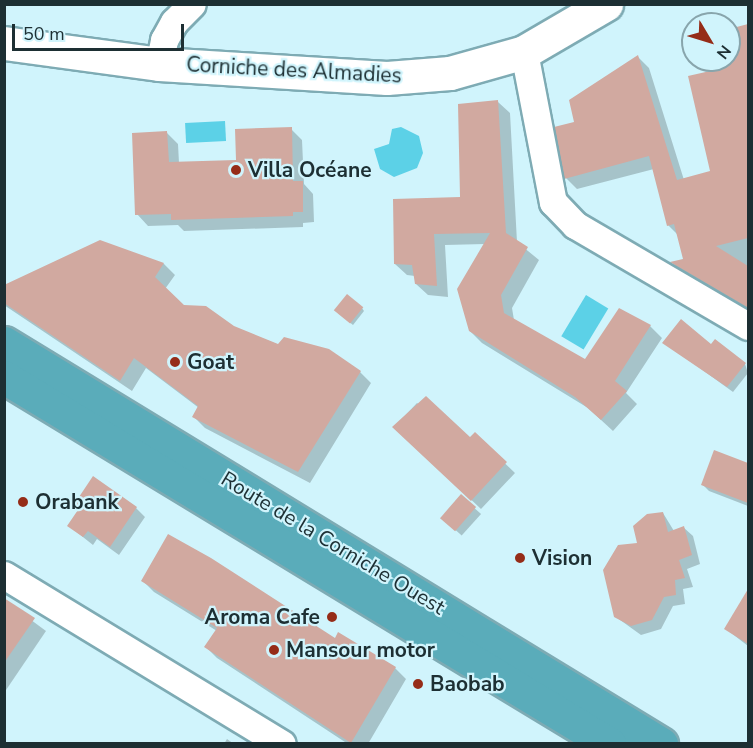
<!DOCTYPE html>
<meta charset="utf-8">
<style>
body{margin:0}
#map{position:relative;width:753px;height:748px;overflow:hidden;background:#d0f4fc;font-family:"Nunito Sans",sans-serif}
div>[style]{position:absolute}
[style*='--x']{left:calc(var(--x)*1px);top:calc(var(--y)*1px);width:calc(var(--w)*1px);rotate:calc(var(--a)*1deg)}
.water>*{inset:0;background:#5cd1e7;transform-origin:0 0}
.shadow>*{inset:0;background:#0003;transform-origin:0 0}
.building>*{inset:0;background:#d1a9a0;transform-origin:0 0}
.roads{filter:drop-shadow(2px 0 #7eabb4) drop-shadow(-2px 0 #7eabb4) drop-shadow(0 2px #7eabb4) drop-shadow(0 -2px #7eabb4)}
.minor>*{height:27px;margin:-13.5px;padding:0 13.5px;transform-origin:13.5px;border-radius:13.5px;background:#fff}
.tertiary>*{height:33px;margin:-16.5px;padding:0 16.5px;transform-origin:16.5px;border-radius:16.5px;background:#fff}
.trunk>*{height:33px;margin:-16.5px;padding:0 16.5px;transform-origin:16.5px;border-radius:16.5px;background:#5aacba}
.dots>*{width:16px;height:16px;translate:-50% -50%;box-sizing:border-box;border:3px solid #d0f4fc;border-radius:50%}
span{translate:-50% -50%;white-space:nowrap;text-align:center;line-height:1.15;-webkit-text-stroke:4.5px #d0f4fc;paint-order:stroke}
.street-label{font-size:21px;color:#1d2f33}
.poi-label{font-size:21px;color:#1d2f33;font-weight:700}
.left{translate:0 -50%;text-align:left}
.right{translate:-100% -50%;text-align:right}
.frame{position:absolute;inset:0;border:6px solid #1d2f33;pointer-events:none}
.north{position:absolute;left:681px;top:12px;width:60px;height:60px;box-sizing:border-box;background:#d0f4fc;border:2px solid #88a5ac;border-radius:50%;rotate:128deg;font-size:16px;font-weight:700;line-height:24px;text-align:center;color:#1d2f33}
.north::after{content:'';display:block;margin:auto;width:21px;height:27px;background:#952c18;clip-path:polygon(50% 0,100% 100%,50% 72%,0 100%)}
.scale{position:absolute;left:12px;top:24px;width:172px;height:27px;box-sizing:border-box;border:3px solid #1d2f33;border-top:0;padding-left:8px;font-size:18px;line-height:21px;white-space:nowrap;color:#1d2f33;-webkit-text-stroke:4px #d0f4fc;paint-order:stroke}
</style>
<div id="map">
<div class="water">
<div style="left:225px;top:121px;width:20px;height:40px;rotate:87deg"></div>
<div style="clip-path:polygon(401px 127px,419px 136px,423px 153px,417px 168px,394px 177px,380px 169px,374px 149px,389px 144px,392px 129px)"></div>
<div style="left:586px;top:295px;width:26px;height:48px;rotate:31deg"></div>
</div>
<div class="shadow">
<div style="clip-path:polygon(748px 26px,748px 311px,683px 273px,673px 263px,684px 260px,678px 235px,668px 225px,654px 169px,577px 189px,566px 178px,576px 123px,638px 57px,649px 68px,684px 180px,711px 172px,719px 60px,729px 60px,729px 30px)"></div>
<div style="clip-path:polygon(498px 102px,510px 113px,517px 242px,539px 260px,512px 308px,514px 320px,586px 361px,620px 309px,650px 326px,662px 338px,626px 393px,637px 404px,613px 431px,588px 408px,482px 343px,470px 331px,485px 244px,445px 245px,448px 297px,428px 295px,416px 284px,415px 276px,407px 275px,395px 264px,462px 198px)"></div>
<div style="clip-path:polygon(291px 129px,302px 140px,304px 184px,313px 194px,314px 222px,303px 223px,303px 227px,184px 231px,178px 225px,148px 226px,137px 214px,167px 133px,178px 144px,179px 163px,238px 161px)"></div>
<div style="clip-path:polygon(100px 241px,164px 264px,175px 275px,165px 289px,184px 307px,279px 345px,360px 372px,371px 383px,310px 483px,205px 428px,194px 417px,199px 408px,146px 368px,132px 391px,4px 305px,4px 287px)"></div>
<div style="clip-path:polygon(362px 308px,364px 311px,353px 325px,338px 313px)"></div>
<div style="clip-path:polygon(664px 342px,745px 364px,748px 373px,733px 392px)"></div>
<div style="clip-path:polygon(417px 403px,470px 439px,475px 434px,515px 473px,481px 509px,394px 427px)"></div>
<div style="clip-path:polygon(715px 452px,748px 464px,748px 506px,709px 491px,703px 485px)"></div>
<div style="left:461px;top:496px;width:27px;height:29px;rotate:42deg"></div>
<div style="clip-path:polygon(136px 508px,145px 517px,119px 555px,97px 539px,93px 545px,69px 526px)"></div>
<div style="clip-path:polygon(663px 513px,674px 531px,683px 527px,693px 536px,700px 564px,687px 569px,693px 587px,683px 589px,685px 604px,673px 606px,661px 629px,641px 635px,616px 617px,639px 544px)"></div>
<div style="clip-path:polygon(143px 581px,335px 640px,395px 668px,406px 679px,368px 744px,348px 744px,217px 658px,206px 647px,217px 631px,154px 592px)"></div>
<div style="clip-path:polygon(747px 595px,748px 596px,748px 646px,726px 629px)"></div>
<div style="clip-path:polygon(4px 600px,46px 631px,4px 693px)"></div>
<div style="clip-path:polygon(227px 739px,234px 744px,224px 744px)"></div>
</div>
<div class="building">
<div style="clip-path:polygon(748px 24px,748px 238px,716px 246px,748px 266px,748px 308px,670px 262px,683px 259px,674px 224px,667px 226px,649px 156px,564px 179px,554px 127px,574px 122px,569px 100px,638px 55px,677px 180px,710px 171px,688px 76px,719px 69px,717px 60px,729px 60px,729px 29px)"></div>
<div style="clip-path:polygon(498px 100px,506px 233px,528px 247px,501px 295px,504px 313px,585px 359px,619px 308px,651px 325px,615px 381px,627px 391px,601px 420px,575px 397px,469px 331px,457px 289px,490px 233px,434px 234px,437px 286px,415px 284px,412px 265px,394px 264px,393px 199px,460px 197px,458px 104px)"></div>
<div style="clip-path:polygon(292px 127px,293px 181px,303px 181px,303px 212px,293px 212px,293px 216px,171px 220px,171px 214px,135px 215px,132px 133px,167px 131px,169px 162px,236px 160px,235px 129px)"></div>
<div style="clip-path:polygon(100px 240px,164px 263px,155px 277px,184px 305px,206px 306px,234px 326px,278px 344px,284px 337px,329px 349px,361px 371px,298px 472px,192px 417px,198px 406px,134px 358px,120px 381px,4px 303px,4px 285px)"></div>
<div style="left:347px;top:294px;width:21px;height:21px;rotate:39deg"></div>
<div style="clip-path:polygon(681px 319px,711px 344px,715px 339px,746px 363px,727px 387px,662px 343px)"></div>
<div style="clip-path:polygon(426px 396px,470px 437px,475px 432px,507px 462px,471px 501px,392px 427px)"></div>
<div style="clip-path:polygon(714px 450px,748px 463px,748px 503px,701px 485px)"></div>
<div style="clip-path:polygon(93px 476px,137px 507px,110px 547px,88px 531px,83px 537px,67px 526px,80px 507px,75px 503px)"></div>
<div style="left:461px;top:494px;width:20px;height:32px;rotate:41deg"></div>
<div style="clip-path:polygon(663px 512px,668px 532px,684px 526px,692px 555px,679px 560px,685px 578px,675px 580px,676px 595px,664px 597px,652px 620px,631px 626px,614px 617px,603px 570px,618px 545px,637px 543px,633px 526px,647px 514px)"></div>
<div style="clip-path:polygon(168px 534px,211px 558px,335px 638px,338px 632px,396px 667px,351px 743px,204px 647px,217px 628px,141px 581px)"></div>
<div style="clip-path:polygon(748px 589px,748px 644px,724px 629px)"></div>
<div style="clip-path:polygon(4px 598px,35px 618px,4px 663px)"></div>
</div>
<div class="roads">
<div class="minor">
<div style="--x:524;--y:52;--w:153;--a:79.1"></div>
<div style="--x:553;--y:202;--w:32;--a:46"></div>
<div style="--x:575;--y:225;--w:200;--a:30.3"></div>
<div style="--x:159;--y:64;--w:25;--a:-78"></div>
<div style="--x:164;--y:40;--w:21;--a:-61"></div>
<div style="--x:174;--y:22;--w:25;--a:-45"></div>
<div style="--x:4;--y:575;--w:325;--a:31.3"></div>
</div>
<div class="tertiary">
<div style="--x:4;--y:43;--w:156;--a:7.7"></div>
<div style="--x:159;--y:64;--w:228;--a:3.5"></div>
<div style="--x:387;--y:78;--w:63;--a:-4.5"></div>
<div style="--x:450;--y:73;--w:77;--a:-15.8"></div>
<div style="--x:524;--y:52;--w:95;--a:-30.3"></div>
</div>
<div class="trunk">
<div style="--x:4;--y:343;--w:770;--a:31.4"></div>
<div style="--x:4;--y:377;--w:708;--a:31.24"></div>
</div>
</div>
<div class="dots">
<div style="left:236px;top:170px;background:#952c18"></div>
<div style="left:175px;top:362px;background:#952c18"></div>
<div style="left:23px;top:502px;background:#952c18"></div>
<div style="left:520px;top:558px;background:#952c18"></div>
<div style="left:332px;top:617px;background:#952c18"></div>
<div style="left:274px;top:650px;background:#952c18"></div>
<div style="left:418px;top:684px;background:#952c18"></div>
</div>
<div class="street-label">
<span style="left:294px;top:70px;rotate:3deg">Corniche des Almadies</span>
<span style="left:333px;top:543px;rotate:31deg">Route de la Corniche Ouest</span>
</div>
<div class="poi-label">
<span class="left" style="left:248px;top:170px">Villa Océane</span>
<span class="left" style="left:187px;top:362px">Goat</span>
<span class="left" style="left:35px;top:502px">Orabank</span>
<span class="left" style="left:532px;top:558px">Vision</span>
<span class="right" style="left:320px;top:617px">Aroma Cafe</span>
<span class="left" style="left:286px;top:650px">Mansour motor</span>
<span class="left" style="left:430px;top:684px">Baobab</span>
</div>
<div class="frame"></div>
<div class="north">N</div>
<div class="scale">50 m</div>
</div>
